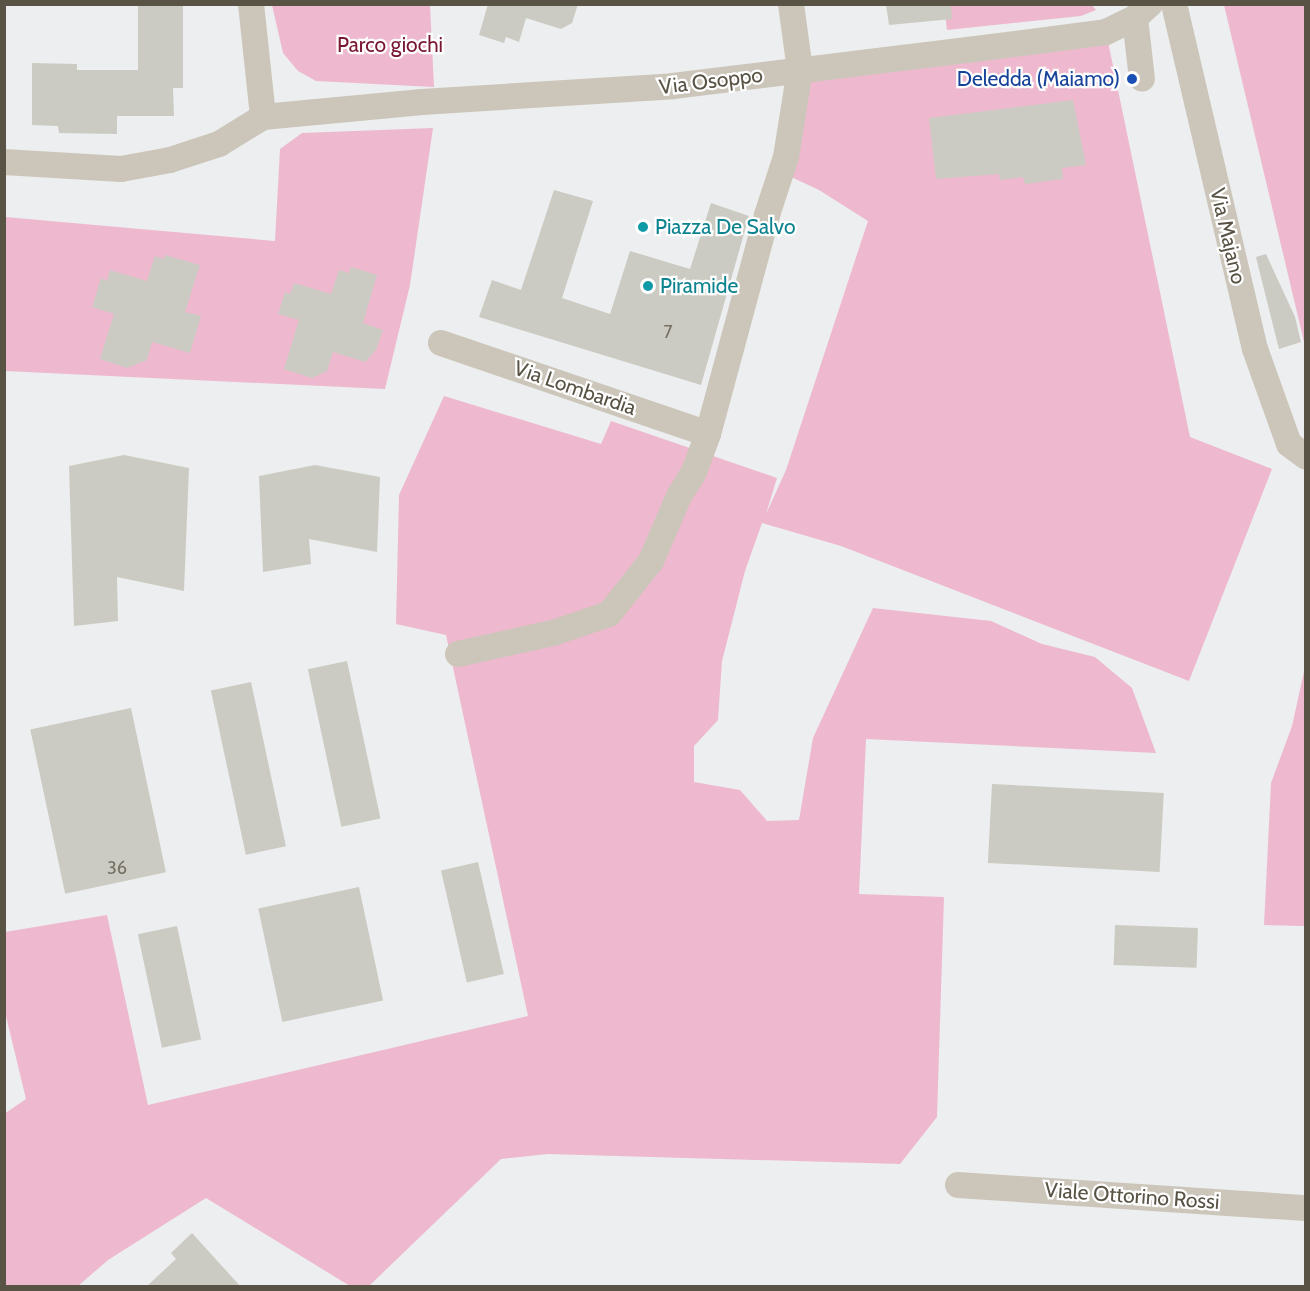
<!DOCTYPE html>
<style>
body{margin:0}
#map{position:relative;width:1310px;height:1291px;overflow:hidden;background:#eceeef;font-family:Cabin,sans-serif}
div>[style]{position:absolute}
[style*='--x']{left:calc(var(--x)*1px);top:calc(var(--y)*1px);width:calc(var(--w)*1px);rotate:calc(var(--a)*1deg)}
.green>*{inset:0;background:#eeb9ce}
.building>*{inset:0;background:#cccbc3;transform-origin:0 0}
.minor>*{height:26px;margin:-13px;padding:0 13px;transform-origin:13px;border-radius:13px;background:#ccc6ba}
.dots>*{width:16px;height:16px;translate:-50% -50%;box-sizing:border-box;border:3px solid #fff;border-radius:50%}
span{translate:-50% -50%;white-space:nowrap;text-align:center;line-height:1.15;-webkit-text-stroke:4.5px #fff;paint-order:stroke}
.number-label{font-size:18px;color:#767164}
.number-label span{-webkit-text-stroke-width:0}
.park-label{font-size:21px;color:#791733}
.transit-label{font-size:21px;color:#164399}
.right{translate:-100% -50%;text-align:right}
.street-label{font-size:21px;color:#595345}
.culture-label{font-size:21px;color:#0d838f}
.left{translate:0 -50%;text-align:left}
.frame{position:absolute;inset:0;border:6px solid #595345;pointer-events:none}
</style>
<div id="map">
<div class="green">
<div style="clip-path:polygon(1091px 4px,1096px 10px,1081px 16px,947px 30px,944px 5px)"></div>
<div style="clip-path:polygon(272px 5px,430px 5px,434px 87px,316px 81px,298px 71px,283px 53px)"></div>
<div style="clip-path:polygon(1224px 5px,1305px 5px,1305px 346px)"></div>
<div style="clip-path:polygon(1106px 32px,1190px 437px,1272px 469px,1189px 681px,841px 546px,762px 523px,745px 571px,722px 661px,718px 720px,694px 746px,694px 782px,740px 790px,767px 821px,799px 820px,813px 738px,873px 608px,991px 621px,1042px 644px,1095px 657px,1132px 688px,1156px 753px,866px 739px,859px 894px,944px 897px,937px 1117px,900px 1164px,548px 1154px,501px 1159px,369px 1286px,350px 1286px,206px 1198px,108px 1260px,78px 1286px,5px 1286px,4px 1114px,26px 1099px,5px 1012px,5px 932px,107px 915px,148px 1105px,528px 1016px,446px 635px,396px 624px,399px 495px,444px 396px,601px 444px,611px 421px,777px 478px,766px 514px,786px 470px,868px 221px,819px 190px,789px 176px,800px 70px)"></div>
<div style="clip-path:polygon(433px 128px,410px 285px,385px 389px,5px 371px,5px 217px,275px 241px,280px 149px,302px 133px)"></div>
<div style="clip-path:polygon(1305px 667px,1305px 926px,1264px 925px,1271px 783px,1292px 726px)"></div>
</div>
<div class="building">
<div style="clip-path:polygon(138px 4px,183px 4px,183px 88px,173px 88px,174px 116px,117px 116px,117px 134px,59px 133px,58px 126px,32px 125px,32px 63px,77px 64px,77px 70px,138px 70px)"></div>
<div style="clip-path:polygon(488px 4px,578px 4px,572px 23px,561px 29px,526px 18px,519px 42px,506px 37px,504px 43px,479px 35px)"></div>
<div style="clip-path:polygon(886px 4px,951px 4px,952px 19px,889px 25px)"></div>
<div style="clip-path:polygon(1073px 100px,1086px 165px,1062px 168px,1063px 179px,1025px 184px,1023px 177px,1000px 180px,999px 174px,936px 179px,929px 118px)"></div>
<div style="clip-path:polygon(554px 190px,593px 201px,562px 298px,610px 314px,630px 251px,690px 269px,711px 203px,749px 216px,701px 385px,479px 317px,492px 280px,521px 290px)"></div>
<div style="clip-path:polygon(1266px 254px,1295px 317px,1301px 342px,1279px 349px,1256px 257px)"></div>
<div style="clip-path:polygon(165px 255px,200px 265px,185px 312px,201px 316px,190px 353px,152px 342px,147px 360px,127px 368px,100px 359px,114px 314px,92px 307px,101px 278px,107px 281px,110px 270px,147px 281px,155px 256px,164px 259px)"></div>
<div style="clip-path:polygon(351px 267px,377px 275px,363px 323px,383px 330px,376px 350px,365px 362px,333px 352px,327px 371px,312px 378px,284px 369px,299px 320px,278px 314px,285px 292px,290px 294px,294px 283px,331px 294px,339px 270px,349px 273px)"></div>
<div style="clip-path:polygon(124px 455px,189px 468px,184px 591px,117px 577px,118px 621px,74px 626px,69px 466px)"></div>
<div style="clip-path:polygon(315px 465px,380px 477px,377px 552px,309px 539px,311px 564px,263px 572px,259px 476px)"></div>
<div style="left:347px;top:661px;width:161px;height:40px;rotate:78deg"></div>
<div style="left:251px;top:682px;width:168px;height:41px;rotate:78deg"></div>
<div style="left:131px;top:708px;width:168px;height:103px;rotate:78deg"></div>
<div style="left:992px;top:784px;width:172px;height:79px;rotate:3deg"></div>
<div style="left:478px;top:862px;width:115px;height:38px;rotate:77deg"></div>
<div style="left:359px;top:887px;width:116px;height:103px;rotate:78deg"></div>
<div style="left:1115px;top:925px;width:83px;height:40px;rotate:2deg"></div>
<div style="left:177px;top:926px;width:116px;height:40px;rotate:78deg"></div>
<div style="clip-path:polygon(192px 1233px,241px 1287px,146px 1287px,176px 1259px,171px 1253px)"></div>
</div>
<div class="minor">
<div style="--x:251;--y:4;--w:114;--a:83.9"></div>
<div style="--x:1174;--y:4;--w:354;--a:76.8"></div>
<div style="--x:1255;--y:349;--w:101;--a:70.3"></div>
<div style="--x:1289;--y:444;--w:21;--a:37"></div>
<div style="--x:1135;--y:18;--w:61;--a:83.5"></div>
<div style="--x:4;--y:162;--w:117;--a:3.4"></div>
<div style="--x:121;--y:169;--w:50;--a:-10.4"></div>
<div style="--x:170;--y:160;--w:52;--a:-18.1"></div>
<div style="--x:219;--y:144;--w:52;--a:-31.5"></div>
<div style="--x:263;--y:117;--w:160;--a:-5.4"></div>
<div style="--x:422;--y:102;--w:252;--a:-3.6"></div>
<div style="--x:673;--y:86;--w:297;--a:-7"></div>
<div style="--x:968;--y:50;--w:139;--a:-7.4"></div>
<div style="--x:1106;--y:32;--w:32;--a:-26"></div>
<div style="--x:1135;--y:18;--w:21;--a:-43"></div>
<div style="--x:441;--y:343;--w:282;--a:18.8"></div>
<div style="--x:458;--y:654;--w:97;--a:-12.5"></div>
<div style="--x:553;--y:633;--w:59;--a:-18.7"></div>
<div style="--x:609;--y:614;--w:68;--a:-51.6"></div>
<div style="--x:651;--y:561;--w:71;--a:-66.7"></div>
<div style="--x:679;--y:496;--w:28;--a:-58"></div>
<div style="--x:694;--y:472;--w:40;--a:-69.8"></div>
<div style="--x:708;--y:434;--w:227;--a:-74.9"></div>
<div style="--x:767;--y:215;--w:61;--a:-71.9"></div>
<div style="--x:786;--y:157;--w:88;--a:-80.9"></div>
<div style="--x:800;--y:70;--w:67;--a:-97.8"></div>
<div style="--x:958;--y:1185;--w:349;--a:3.8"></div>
</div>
<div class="dots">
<div style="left:1132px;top:79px;background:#1a4fb4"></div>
<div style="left:643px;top:227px;background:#0f9aa8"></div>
<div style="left:648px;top:286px;background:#0f9aa8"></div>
</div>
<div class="number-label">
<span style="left:668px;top:332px">7</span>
<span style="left:117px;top:868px">36</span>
</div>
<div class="park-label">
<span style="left:390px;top:45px">Parco giochi</span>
</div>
<div class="transit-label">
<span class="right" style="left:1120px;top:79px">Deledda (Maiamo)</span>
</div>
<div class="street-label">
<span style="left:711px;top:81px;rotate:-7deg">Via Osoppo</span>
<span style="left:1228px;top:236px;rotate:77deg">Via Majano</span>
<span style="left:575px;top:388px;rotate:19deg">Via Lombardia</span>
<span style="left:1132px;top:1196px;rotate:4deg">Viale Ottorino Rossi</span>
</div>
<div class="culture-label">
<span class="left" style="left:655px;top:227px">Piazza De Salvo</span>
<span class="left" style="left:660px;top:286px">Piramide</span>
</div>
<div class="frame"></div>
</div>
